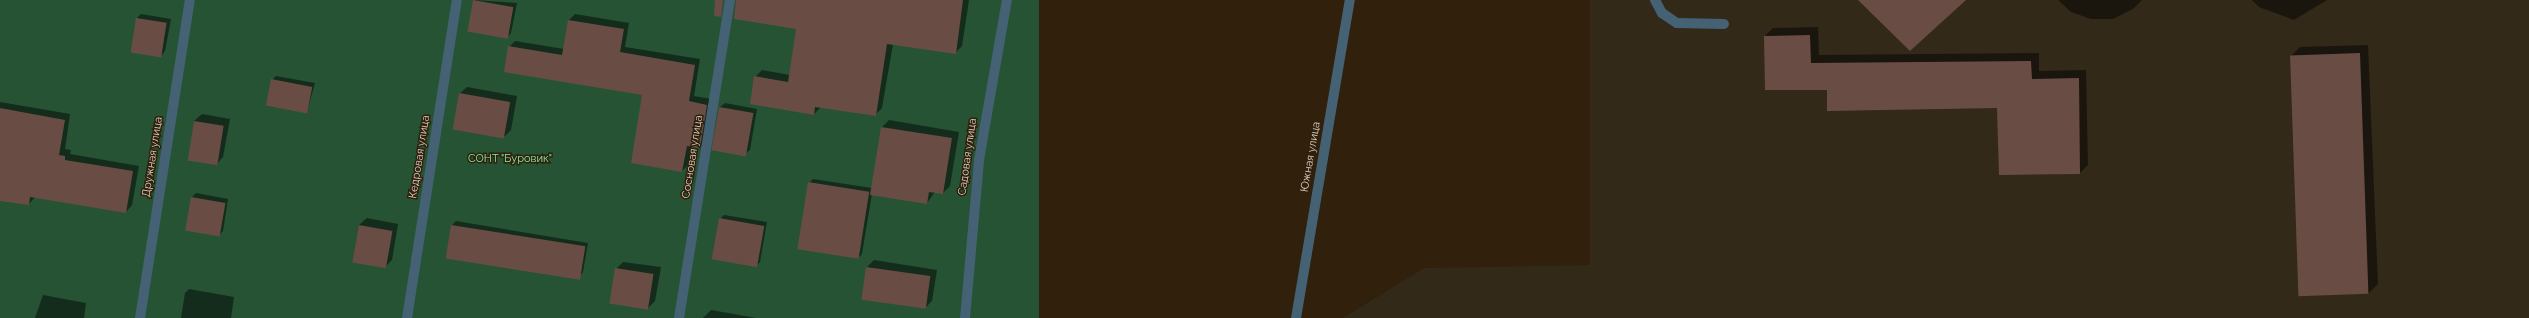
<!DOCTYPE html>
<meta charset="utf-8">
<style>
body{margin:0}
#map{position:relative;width:2529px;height:318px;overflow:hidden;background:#30200c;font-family:Raleway,sans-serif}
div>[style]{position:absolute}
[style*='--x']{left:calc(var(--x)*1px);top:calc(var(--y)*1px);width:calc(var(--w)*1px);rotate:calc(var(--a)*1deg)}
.industrial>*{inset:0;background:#322919}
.green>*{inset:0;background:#255334;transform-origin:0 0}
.shadow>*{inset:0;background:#0007}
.building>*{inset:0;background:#694d45;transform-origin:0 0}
.service>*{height:10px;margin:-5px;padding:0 5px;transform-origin:5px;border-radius:5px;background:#446274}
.minor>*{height:10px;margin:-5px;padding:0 5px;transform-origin:5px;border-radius:5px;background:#446274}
.tertiary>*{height:10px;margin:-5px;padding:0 5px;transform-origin:5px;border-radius:5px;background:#446274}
span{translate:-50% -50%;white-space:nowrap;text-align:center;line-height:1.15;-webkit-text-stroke:3px #30200c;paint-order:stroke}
.street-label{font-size:11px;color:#ded2c7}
.park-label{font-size:11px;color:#89eca7}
</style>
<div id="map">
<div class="industrial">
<div style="clip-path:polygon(1590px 0,2529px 0,2529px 318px,1343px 318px,1424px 268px,1590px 265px)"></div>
</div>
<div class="green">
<div style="left:0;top:0;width:1039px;height:318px"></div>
</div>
<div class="shadow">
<div style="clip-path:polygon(474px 0,517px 3px,511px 33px,507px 38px)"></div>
<div style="clip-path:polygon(753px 0,969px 0,962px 46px,955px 53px,893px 44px,882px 108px,875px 115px,821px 107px,814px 114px,755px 77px,762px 70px,790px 75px,797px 28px)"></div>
<div style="clip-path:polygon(2058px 0,2142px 0,2133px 9px,2113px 19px,2091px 19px,2071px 12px)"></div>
<div style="clip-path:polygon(2252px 0,2327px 0,2294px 20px,2259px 7px)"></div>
<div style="clip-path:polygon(141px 14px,171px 19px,165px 51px,161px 56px,137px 18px)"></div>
<div style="clip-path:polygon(575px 14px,629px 23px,625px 47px,700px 59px,694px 96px,712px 99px,705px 141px,699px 147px,691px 146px,688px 165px,682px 171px,643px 94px,509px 47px,515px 41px,564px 49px,569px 20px)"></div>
<div style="clip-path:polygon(1818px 27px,1819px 55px,2039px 53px,2039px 71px,2086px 70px,2088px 165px,2080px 173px,1998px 107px,1828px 89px,1765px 36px,1773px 28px)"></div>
<div style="clip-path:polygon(2368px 45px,2378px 284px,2369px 293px,2300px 296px,2291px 56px,2300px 47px)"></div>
<div style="clip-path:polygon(276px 76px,315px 83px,307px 112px,272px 80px)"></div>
<div style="clip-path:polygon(467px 87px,517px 96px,511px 130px,504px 137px,459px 94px)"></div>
<div style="clip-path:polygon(0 102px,70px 114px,65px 149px,71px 150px,70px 154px,139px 166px,132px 205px,126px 212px,35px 197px,29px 204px,0 200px)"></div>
<div style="clip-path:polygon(725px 103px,757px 109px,750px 150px,745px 154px,720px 107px)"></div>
<div style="clip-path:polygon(202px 114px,230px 119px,223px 157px,216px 165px,194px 121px)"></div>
<div style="clip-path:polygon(889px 120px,959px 132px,950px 186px,943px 193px,935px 192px,927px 203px,872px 194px,862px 254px,857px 259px,809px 183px,813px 179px,872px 188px,882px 127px)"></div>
<div style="clip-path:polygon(196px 193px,228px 199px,223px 231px,219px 235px,192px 197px)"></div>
<div style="clip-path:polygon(724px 215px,767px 222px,760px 262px,756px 266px,720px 219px)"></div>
<div style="clip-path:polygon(367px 218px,398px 224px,392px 260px,385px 267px,359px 225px)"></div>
<div style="clip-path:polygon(456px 221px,588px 243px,583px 272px,579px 277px,452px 225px)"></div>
<div style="clip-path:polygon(874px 260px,937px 270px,932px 301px,925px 308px,862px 299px,867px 267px)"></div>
<div style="clip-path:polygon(623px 262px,661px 267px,655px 301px,648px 308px,616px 269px)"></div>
<div style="clip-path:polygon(189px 289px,234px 297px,231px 318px,181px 318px,185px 293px)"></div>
<div style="clip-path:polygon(43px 295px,86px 303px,84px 318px,35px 318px)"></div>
<div style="clip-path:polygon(711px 310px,756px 318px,703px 318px)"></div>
</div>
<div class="building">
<div style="left:473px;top:0;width:41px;height:32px;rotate:10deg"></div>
<div style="clip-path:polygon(715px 0,723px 0,721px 17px,714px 16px)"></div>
<div style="clip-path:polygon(736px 0,963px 0,956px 54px,887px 44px,876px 116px,815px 107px,814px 115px,750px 104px,754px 76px,788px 82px,796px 29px,734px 19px)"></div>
<div style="clip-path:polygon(1858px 0,1966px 0,1910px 51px)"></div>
<div style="left:136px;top:18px;width:31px;height:35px;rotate:9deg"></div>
<div style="clip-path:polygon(568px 20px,624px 29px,620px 52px,695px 65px,689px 101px,707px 105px,700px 148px,687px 146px,682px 172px,631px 163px,642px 95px,504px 72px,508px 46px,562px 55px)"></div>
<div style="clip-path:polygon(1810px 35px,1811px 63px,2031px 61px,2032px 79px,2079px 78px,2080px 174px,1999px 175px,1997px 108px,1827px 111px,1827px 90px,1765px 90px,1764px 36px)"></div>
<div style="left:2360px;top:53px;width:241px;height:70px;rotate:88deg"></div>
<div style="left:271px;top:79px;width:42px;height:27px;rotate:11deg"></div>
<div style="left:459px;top:93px;width:52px;height:37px;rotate:10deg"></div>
<div style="left:719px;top:107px;width:35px;height:44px;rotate:10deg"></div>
<div style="clip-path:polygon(0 108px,65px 120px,59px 155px,65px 156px,65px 160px,133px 171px,126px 213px,30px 197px,29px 205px,0 201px)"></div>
<div style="left:194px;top:121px;width:30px;height:40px;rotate:9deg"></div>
<div style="clip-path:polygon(881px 127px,952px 138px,943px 194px,929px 192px,927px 204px,870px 195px)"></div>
<div style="left:808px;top:182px;width:62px;height:68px;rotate:9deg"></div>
<div style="left:191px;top:197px;width:35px;height:34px;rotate:10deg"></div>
<div style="left:719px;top:218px;width:46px;height:42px;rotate:10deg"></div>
<div style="left:359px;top:225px;width:34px;height:38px;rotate:10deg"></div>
<div style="left:451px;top:225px;width:136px;height:34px;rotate:9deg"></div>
<div style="left:866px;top:267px;width:65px;height:33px;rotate:8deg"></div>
<div style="left:615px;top:268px;width:39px;height:36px;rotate:9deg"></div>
</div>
<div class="service">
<div style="--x:1655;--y:0;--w:15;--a:62"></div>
<div style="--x:1662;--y:13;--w:18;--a:34"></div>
<div style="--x:1677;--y:23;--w:47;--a:1.2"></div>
</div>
<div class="minor">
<div style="--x:140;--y:318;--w:322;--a:-81.1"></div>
<div style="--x:407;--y:318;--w:322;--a:-81.1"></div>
<div style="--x:679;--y:318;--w:322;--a:-80.9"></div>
<div style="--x:965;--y:318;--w:159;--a:-84.9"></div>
<div style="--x:979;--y:160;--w:162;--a:-80.1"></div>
</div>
<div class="tertiary">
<div style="--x:1296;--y:318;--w:323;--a:-80.4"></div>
</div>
<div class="street-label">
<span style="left:153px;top:157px;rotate:-81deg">Дружная улица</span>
<span style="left:420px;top:157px;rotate:-81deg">Кедровая улица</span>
<span style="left:693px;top:157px;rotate:-81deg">Сосновая улица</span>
<span style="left:968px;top:157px;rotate:-82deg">Садовая улица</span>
<span style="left:1311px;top:157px;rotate:-80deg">Южная улица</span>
</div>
<div class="park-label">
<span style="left:510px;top:159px">СОНТ "Буровик"</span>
</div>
</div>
